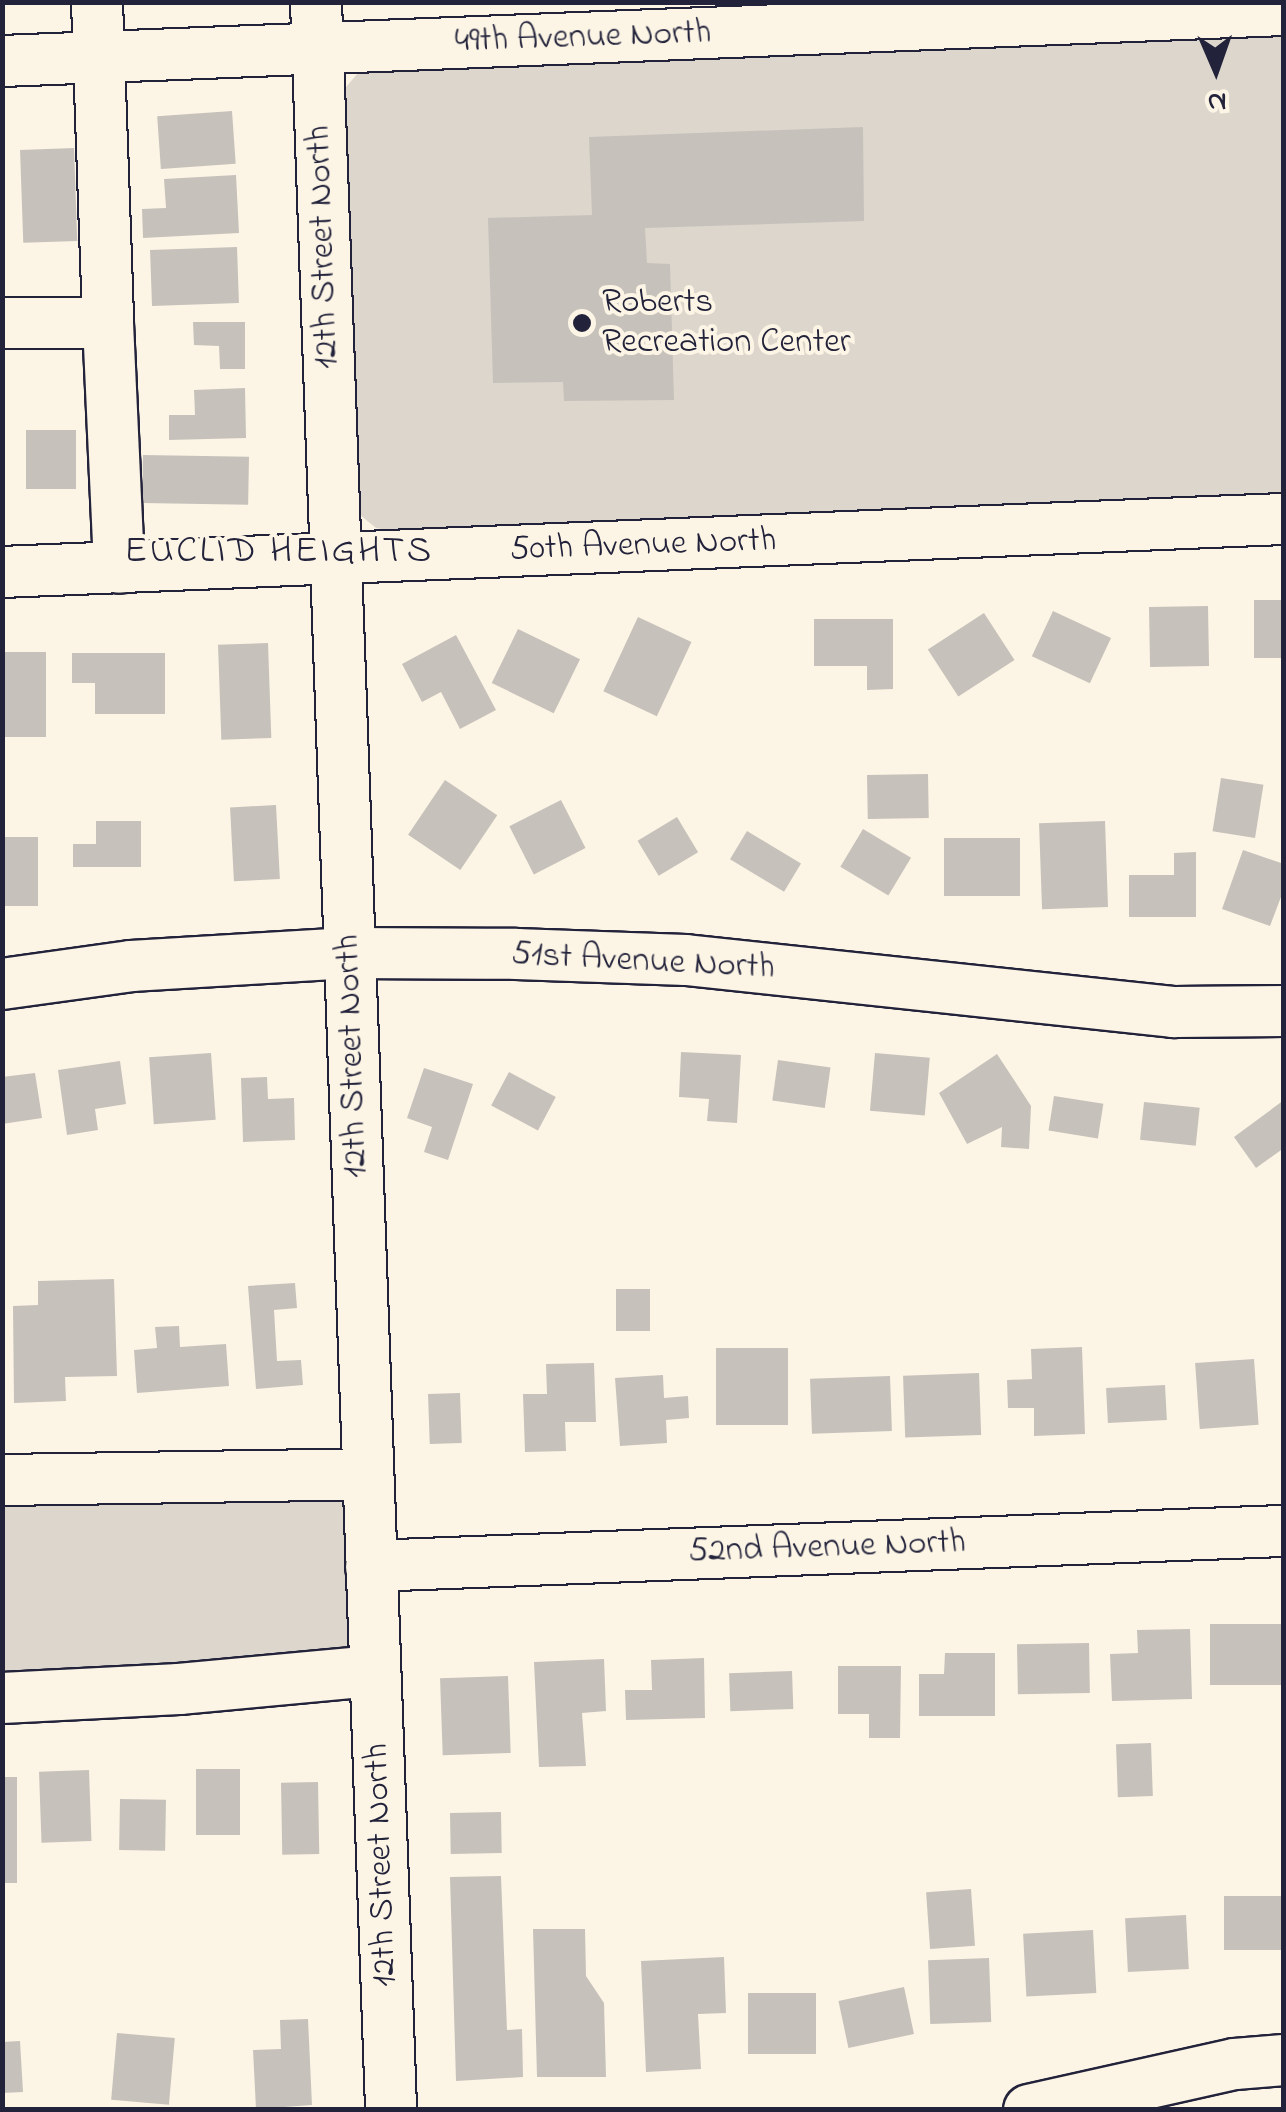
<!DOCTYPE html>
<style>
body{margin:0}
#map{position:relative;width:1286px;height:2112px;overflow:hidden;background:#fcf5e5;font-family:"Indie Flower",sans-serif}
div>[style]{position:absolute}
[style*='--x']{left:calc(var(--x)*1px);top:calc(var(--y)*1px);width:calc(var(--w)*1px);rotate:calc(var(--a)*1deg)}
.green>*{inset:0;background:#dcd6cc}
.building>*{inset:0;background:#c6c1bb;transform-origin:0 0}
.roads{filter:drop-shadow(2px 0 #22223b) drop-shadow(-2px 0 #22223b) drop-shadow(0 2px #22223b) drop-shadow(0 -2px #22223b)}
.minor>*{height:50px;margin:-25px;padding:0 25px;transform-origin:25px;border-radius:25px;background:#fcf5e5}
.dots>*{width:28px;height:28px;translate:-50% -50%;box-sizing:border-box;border:5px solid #fcf5e5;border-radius:50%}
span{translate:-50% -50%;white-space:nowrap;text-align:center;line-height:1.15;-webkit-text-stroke:8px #fcf5e5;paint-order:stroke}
.street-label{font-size:35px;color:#22223b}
.poi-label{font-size:35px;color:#22223b}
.left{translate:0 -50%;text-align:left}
.neighbourhood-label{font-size:38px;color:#22223b;letter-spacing:2.5px}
.frame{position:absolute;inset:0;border:5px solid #22223b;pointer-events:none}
.north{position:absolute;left:1166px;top:20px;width:100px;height:100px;-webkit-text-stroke:8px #fcf5e5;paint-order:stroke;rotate:178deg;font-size:28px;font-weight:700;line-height:40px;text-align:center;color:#22223b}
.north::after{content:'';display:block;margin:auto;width:35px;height:45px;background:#22223b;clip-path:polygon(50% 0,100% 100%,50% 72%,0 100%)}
</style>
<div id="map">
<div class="green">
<div style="clip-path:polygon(1281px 35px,1283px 492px,400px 532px,376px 528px,359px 514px,343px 110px,346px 87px,358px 73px)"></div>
<div style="clip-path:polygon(323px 1498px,348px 1504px,357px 1634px,346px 1650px,3px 1677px,3px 1501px)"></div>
</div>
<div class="building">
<div style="left:232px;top:111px;width:53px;height:75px;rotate:86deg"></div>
<div style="clip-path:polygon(863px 127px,864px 221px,645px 228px,647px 263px,670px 264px,674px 400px,564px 401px,563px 382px,493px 383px,488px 218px,592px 215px,589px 137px)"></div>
<div style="left:74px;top:148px;width:93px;height:54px;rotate:88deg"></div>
<div style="clip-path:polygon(236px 175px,239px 233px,143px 238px,142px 209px,166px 208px,164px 179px)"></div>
<div style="left:237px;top:247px;width:56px;height:87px;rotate:88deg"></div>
<div style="clip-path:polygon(193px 322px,245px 322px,245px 369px,220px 369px,219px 346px,194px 345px)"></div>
<div style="clip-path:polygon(245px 388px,246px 438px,169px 440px,169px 415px,195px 415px,194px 390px)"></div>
<div style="left:26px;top:430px;width:50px;height:59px"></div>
<div style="left:143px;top:455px;width:106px;height:48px;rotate:1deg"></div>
<div style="left:1254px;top:600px;width:30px;height:58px"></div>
<div style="left:1208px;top:606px;width:60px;height:59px;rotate:89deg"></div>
<div style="left:1053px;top:611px;width:64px;height:50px;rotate:25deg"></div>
<div style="left:984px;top:613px;width:56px;height:67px;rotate:57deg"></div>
<div style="left:638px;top:617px;width:59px;height:82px;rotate:25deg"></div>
<div style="clip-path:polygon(814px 619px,893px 619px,893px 689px,867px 690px,867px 666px,814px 666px)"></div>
<div style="left:518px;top:629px;width:69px;height:60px;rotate:26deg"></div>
<div style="clip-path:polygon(456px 635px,496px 710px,460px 729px,441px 692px,422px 702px,402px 664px)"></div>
<div style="left:268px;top:643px;width:95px;height:50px;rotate:88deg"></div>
<div style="left:2px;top:652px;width:44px;height:85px"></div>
<div style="clip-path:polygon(72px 653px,165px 653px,165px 714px,95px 714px,95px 683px,72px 683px)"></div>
<div style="left:928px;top:774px;width:44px;height:61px;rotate:89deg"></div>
<div style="left:1221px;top:778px;width:43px;height:54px;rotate:9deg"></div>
<div style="left:445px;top:780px;width:63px;height:66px;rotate:34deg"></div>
<div style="left:561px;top:800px;width:54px;height:58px;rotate:63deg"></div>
<div style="left:276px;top:805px;width:74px;height:46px;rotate:87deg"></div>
<div style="left:677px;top:817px;width:41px;height:46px;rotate:59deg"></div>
<div style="clip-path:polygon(96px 821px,141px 821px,141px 867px,73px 867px,73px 844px,96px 844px)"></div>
<div style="left:1105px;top:821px;width:86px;height:66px;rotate:88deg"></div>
<div style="left:863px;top:829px;width:56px;height:44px;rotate:31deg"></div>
<div style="left:747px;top:831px;width:63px;height:33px;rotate:31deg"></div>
<div style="left:2px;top:837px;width:36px;height:69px"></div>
<div style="left:944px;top:838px;width:76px;height:58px"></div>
<div style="clip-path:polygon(1243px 850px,1284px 864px,1284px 889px,1270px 926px,1222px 909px)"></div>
<div style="clip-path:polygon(1196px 852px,1196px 917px,1129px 917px,1129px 875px,1174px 875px,1174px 853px)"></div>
<div style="clip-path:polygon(681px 1052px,741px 1055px,737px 1123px,707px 1121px,709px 1099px,679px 1097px)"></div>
<div style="left:211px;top:1053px;width:67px;height:62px;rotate:86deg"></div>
<div style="left:875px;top:1053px;width:55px;height:58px;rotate:5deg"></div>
<div style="clip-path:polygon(997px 1054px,1031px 1106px,1029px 1149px,1001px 1147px,1002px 1127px,967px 1144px,939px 1093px)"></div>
<div style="left:778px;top:1060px;width:53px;height:41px;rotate:8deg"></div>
<div style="clip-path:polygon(120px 1061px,126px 1104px,95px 1109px,98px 1130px,67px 1135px,58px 1070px)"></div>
<div style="clip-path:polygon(424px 1068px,473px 1084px,448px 1160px,424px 1152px,432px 1127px,407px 1118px)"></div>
<div style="left:509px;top:1072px;width:53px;height:38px;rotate:28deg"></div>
<div style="clip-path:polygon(35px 1073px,42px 1118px,2px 1124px,2px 1077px)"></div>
<div style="clip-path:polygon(267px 1077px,268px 1099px,294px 1098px,295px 1140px,243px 1142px,241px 1078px)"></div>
<div style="left:1054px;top:1096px;width:50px;height:35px;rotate:9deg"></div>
<div style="clip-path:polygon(1284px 1100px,1284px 1148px,1256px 1168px,1234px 1137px)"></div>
<div style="left:1144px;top:1102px;width:56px;height:38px;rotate:6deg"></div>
<div style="clip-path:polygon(114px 1279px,117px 1376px,65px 1377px,66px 1401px,14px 1403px,13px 1306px,38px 1305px,38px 1281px)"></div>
<div style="clip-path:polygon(295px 1283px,297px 1308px,274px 1310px,277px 1361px,301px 1360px,303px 1385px,256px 1389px,248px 1286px)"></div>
<div style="left:616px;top:1289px;width:34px;height:42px"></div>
<div style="clip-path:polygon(179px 1326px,180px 1347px,226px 1344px,229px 1386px,137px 1393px,134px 1350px,157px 1348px,155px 1327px)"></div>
<div style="clip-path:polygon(1082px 1347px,1085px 1434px,1034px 1436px,1034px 1408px,1008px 1408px,1007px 1380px,1032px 1379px,1031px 1349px)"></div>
<div style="left:716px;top:1348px;width:72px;height:77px"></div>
<div style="left:1254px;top:1359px;width:66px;height:59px;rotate:86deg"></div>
<div style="clip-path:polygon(594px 1363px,596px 1422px,565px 1422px,566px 1451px,525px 1452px,523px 1394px,547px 1394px,546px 1364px)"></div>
<div style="left:979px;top:1373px;width:62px;height:76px;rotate:88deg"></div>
<div style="clip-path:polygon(663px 1375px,664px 1398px,688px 1396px,689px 1418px,666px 1420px,667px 1443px,620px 1446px,615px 1378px)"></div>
<div style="left:890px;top:1376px;width:55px;height:80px;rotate:88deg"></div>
<div style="left:1165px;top:1385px;width:35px;height:59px;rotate:87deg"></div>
<div style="left:460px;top:1393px;width:50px;height:32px;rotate:88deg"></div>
<div style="left:1210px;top:1624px;width:73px;height:61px"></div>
<div style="clip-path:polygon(1190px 1629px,1192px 1699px,1112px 1701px,1110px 1654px,1138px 1653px,1137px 1630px)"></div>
<div style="left:1089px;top:1643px;width:50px;height:72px;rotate:89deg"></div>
<div style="clip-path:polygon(945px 1653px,995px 1653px,995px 1716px,919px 1716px,919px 1674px,944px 1674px)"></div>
<div style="clip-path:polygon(704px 1658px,705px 1718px,626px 1720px,625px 1690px,652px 1690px,651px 1660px)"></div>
<div style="clip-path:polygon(604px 1659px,606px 1711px,582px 1713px,586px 1766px,539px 1767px,534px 1662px)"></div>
<div style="clip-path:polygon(838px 1666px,901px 1666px,900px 1738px,869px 1738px,869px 1714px,838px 1714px)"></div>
<div style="left:792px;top:1671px;width:38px;height:63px;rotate:88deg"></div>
<div style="left:508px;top:1676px;width:77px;height:68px;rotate:88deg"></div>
<div style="left:1151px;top:1743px;width:53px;height:35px;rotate:88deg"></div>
<div style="left:196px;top:1769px;width:44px;height:66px"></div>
<div style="left:89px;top:1770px;width:71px;height:50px;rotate:88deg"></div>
<div style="left:2px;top:1777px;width:15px;height:106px"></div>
<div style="left:318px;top:1782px;width:72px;height:37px;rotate:89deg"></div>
<div style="left:120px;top:1799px;width:46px;height:51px;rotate:1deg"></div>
<div style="left:501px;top:1812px;width:41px;height:51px;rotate:89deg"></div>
<div style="clip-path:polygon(501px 1876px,507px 2030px,522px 2029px,523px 2077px,456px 2081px,450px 1877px)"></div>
<div style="left:971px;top:1889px;width:57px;height:45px;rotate:86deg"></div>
<div style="left:1284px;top:1896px;width:54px;height:60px;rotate:90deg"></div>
<div style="left:1186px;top:1915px;width:54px;height:61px;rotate:87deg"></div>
<div style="clip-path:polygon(533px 1929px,585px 1929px,586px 1976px,604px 2003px,606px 2077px,537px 2077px)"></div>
<div style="left:1093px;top:1930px;width:63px;height:70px;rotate:87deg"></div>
<div style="clip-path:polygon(724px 1957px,726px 2013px,698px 2014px,701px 2069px,646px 2072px,641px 1961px)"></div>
<div style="left:989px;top:1958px;width:64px;height:61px;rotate:88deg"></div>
<div style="left:904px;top:1987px;width:48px;height:67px;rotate:78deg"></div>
<div style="left:748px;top:1993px;width:68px;height:61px"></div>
<div style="clip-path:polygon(308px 2019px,312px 2105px,256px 2109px,253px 2050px,281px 2049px,280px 2020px)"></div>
<div style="left:117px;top:2033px;width:58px;height:67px;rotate:5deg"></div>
<div style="clip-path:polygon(20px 2041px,23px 2092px,2px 2093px,2px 2042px)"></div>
</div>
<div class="roads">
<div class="minor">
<div style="--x:97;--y:2;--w:321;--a:88"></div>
<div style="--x:316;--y:2;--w:2109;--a:87.96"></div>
<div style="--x:2;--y:61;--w:1283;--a:-2.28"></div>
<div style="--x:2;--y:323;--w:106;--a:0"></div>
<div style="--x:108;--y:323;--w:245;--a:87.4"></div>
<div style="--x:2;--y:572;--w:1283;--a:-2.37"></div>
<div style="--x:2;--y:984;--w:130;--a:-7.9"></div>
<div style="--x:131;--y:966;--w:219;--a:-3.4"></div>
<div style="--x:350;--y:953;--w:166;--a:0.3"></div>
<div style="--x:516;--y:954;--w:170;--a:2"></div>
<div style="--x:686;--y:960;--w:491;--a:6.1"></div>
<div style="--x:1174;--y:1012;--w:110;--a:-0.5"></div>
<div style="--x:2;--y:1480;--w:364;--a:-0.9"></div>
<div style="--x:371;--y:1566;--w:914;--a:-2.2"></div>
<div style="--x:2;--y:1698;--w:177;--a:-2.9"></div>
<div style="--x:179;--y:1689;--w:196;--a:-5.3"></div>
<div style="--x:1029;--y:2110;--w:211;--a:-12.6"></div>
<div style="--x:1235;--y:2064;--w:49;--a:-4.7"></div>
</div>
</div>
<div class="dots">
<div style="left:582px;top:323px;background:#22223b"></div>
</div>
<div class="street-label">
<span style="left:583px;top:38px;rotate:-2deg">49th Avenue North</span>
<span style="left:324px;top:247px;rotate:-92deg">12th Street North</span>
<span style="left:643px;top:546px;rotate:-2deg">50th Avenue North</span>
<span style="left:643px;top:962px;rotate:3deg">51st Avenue North</span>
<span style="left:353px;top:1056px;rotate:-92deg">12th Street North</span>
<span style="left:827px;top:1548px;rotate:-2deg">52nd Avenue North</span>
<span style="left:382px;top:1865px;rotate:-92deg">12th Street North</span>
</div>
<div class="poi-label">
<span class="left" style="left:602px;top:323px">Roberts<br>Recreation Center</span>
</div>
<div class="neighbourhood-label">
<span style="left:279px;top:553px">EUCLID HEIGHTS</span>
</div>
<div class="frame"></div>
<div class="north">N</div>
</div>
